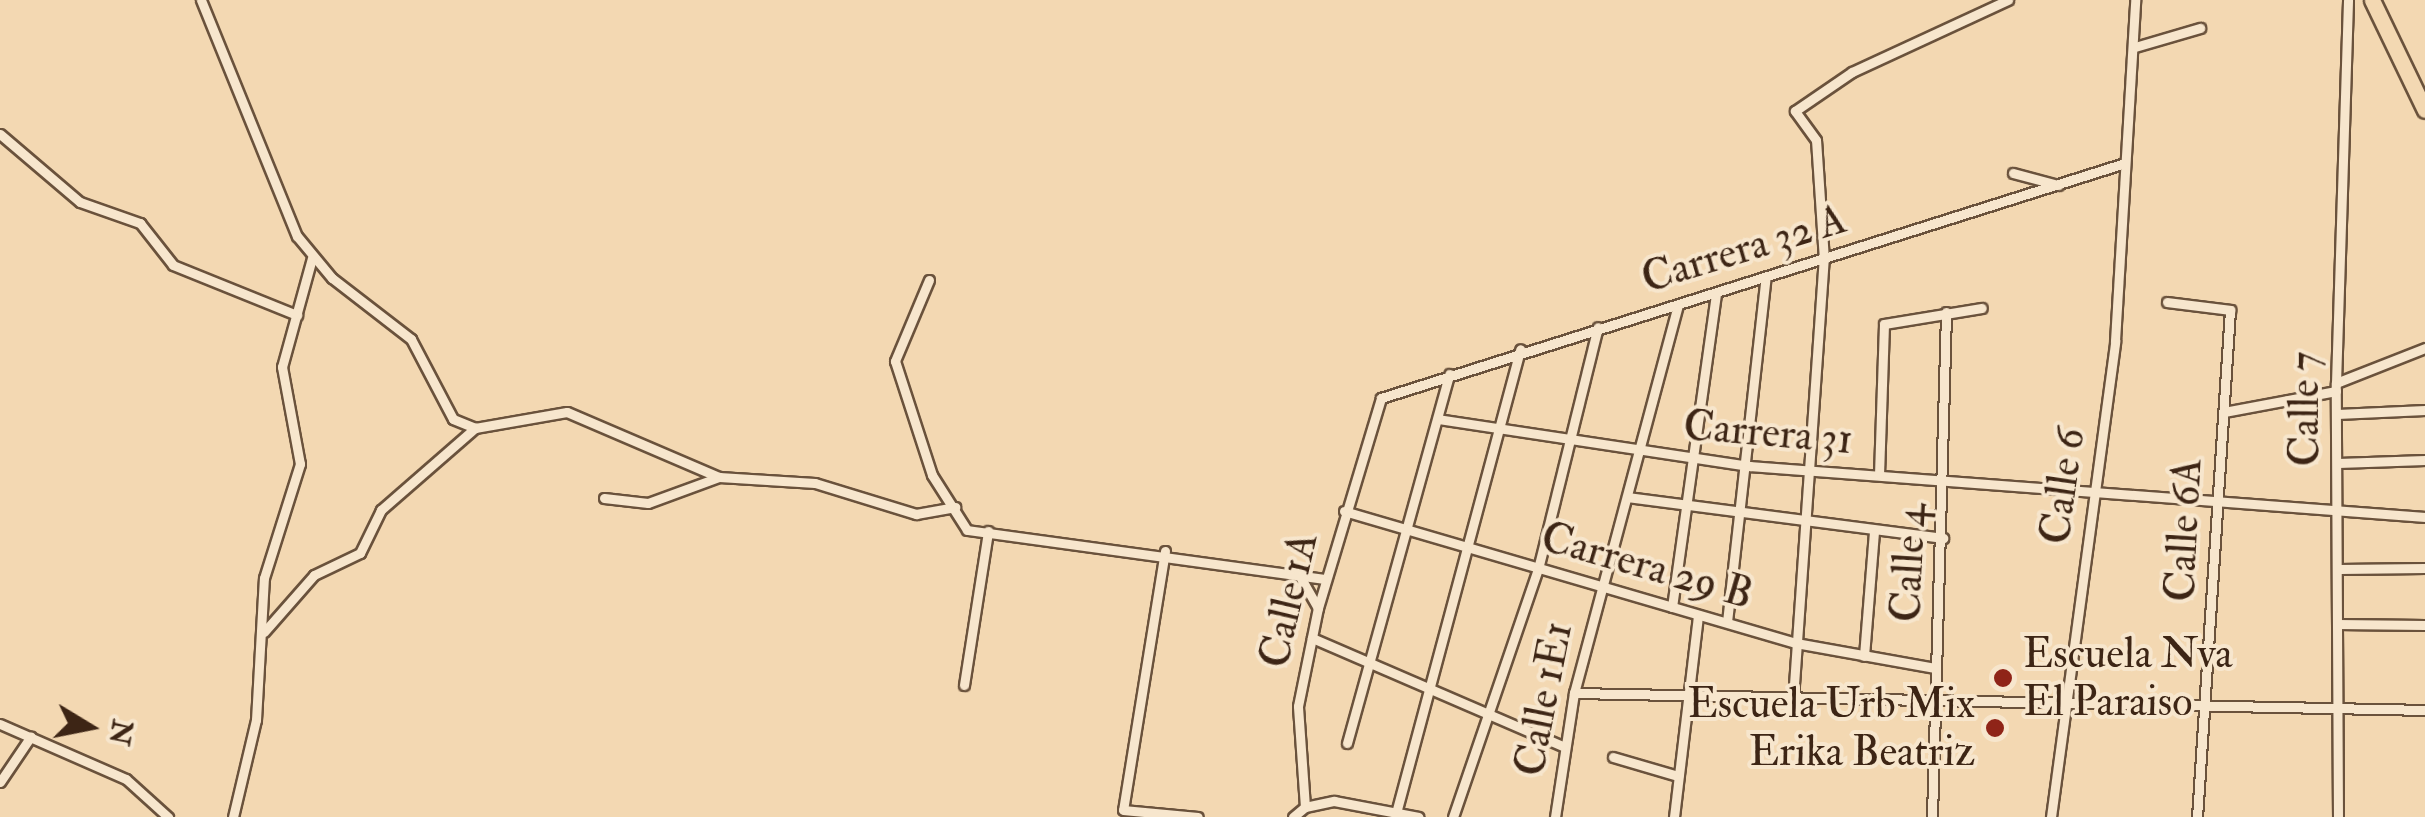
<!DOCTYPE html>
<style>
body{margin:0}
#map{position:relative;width:2425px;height:817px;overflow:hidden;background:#f3d8b2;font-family:"IM FELL Double Pica",serif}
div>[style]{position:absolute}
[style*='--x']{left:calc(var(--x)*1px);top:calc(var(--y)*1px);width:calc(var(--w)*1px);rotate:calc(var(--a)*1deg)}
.roads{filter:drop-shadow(2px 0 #6a523c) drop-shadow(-2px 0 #6a523c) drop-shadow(0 2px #6a523c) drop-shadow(0 -2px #6a523c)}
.street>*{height:9px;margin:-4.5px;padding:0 4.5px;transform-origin:4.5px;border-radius:4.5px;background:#f7e6cd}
.highway>*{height:15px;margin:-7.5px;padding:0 7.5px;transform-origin:7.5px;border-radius:7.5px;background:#f3d8b2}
.dots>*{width:28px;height:28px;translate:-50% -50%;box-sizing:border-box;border:5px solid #f7e6cd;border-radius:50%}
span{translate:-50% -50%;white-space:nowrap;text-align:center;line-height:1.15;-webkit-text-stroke:8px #f7e6cd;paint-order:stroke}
.street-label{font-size:42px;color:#3d2515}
.poi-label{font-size:42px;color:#3d2515}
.left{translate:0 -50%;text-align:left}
.right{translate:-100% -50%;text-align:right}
.north{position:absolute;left:40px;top:677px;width:100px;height:100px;-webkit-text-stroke:8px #f7e6cd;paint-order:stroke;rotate:100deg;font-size:28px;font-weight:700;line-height:40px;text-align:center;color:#3d2515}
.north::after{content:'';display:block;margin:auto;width:35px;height:45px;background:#3d2515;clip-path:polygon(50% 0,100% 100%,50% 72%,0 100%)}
</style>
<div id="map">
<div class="roads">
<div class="street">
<div style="--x:201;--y:0;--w:255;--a:67.9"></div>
<div style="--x:297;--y:236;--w:55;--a:50.2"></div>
<div style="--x:332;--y:278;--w:100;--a:37.7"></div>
<div style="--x:411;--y:339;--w:90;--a:62.3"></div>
<div style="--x:453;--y:419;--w:24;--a:22"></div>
<div style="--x:475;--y:428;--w:93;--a:-9.9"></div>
<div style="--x:567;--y:412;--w:165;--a:23.2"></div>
<div style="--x:719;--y:477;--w:96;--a:3.6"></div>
<div style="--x:815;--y:483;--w:106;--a:17.1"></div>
<div style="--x:916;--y:514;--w:40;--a:-10"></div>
<div style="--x:2135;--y:47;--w:68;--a:-16.3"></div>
<div style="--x:0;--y:134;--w:105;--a:40.4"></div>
<div style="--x:80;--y:202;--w:64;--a:19.3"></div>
<div style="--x:140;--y:223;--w:53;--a:51.8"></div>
<div style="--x:173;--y:265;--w:134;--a:22"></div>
<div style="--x:2013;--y:173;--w:47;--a:14.9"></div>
<div style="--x:929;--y:280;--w:88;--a:112.8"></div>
<div style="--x:895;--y:361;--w:120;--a:72"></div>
<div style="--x:932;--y:475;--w:65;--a:57.5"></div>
<div style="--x:967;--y:530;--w:362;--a:7.8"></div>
<div style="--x:2167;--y:302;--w:64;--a:7.2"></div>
<div style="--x:2230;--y:310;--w:508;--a:93.72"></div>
<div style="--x:2336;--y:383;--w:96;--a:-21.5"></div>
<div style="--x:2224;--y:412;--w:114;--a:-10.6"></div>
<div style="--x:2337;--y:414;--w:88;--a:-2.6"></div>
<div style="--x:1438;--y:419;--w:315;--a:8.6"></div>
<div style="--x:1749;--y:466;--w:678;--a:4.31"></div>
<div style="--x:2338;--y:463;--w:87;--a:-2"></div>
<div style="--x:1879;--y:475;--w:151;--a:-88.1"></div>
<div style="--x:1884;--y:324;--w:99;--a:-9.3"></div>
<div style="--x:1627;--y:497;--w:319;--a:7.4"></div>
<div style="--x:604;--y:498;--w:44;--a:6.5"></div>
<div style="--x:648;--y:503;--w:76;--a:-20.1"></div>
<div style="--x:1344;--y:511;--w:471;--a:16.3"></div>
<div style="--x:1796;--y:643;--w:141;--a:10.2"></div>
<div style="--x:1165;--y:551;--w:262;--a:99.2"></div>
<div style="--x:1123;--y:810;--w:75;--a:5.3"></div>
<div style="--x:2339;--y:569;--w:86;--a:-0.7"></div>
<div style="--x:1298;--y:573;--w:40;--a:60.3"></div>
<div style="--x:1672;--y:607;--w:315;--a:-82"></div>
<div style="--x:1727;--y:622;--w:347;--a:-83.6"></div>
<div style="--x:2337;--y:624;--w:88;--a:0.7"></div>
<div style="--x:264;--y:632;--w:76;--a:-48.7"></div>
<div style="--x:314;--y:575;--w:51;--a:-25.6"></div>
<div style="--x:360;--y:553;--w:48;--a:-64"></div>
<div style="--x:381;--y:510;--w:125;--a:-41.1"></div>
<div style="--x:1312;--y:638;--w:273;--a:23.3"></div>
<div style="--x:1864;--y:656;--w:124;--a:-85.4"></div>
<div style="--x:964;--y:685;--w:156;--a:-81.1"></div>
<div style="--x:1574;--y:693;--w:851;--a:1.14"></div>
<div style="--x:1793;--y:699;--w:440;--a:-86"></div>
<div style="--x:1824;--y:260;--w:120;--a:-93.8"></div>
<div style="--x:1816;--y:140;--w:36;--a:-126"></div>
<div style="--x:1795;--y:111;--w:69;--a:-34.4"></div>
<div style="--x:1852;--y:72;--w:172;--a:-24.8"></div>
<div style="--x:0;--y:724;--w:137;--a:23.6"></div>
<div style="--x:126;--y:779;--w:57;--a:42.1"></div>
<div style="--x:1347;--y:743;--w:383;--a:-74.5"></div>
<div style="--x:1613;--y:757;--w:68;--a:16.3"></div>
<div style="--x:0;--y:782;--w:55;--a:-56"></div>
<div style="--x:1305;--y:807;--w:30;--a:-12"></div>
<div style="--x:1334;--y:801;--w:86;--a:10.7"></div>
<div style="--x:1396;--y:813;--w:480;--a:-75"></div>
<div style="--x:233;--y:817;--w:100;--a:-76.7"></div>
<div style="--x:256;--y:720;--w:142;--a:-86.8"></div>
<div style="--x:264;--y:578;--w:120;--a:-72.5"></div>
<div style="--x:300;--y:464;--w:99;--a:-100.5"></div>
<div style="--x:282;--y:367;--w:113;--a:-74.6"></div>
<div style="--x:1293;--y:817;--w:16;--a:-40"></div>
<div style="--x:1305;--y:807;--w:101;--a:-94"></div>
<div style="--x:1298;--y:706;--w:100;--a:-78.5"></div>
<div style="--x:1318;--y:608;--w:219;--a:-73.3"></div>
<div style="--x:1381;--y:398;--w:780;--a:-17.53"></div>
<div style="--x:1453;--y:817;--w:262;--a:-71.1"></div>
<div style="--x:1538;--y:569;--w:249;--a:-76.1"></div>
<div style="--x:1555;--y:817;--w:125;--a:-81.3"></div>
<div style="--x:1574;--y:693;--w:402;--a:-75"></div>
<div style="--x:1674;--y:817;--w:203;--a:-83.2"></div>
<div style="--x:1932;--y:817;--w:505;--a:-88.41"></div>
<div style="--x:2051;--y:817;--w:480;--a:-82.3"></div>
<div style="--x:2115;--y:341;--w:342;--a:-86.6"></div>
<div style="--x:2338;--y:817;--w:434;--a:-90.3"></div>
<div style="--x:2336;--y:383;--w:383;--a:-88.2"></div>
</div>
<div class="highway">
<div style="--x:2372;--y:0;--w:122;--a:64.3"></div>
</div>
</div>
<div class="dots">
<div style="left:2003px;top:678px;background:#8f2418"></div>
<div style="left:1995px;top:728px;background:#8f2418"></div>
</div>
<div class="street-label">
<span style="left:1744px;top:249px;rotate:-17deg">Carrera 32 A</span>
<span style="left:2305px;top:409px;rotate:-90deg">Calle 7</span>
<span style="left:1768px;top:433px;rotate:5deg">Carrera 31</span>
<span style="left:2063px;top:486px;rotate:-82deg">Calle 6</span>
<span style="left:2184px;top:530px;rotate:-87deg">Calle 6A</span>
<span style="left:1909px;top:563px;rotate:-87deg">Calle 4</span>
<span style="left:1647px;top:566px;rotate:16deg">Carrera 29 B</span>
<span style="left:1289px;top:600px;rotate:-77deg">Calle 1A</span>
<span style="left:1544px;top:699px;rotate:-79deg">Calle 1E1</span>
</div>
<div class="poi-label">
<span class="left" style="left:2023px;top:678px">Escuela Nva<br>El Paraiso</span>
<span class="right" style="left:1975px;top:728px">Escuela Urb Mix<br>Erika Beatriz</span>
</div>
<div class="north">N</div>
</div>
